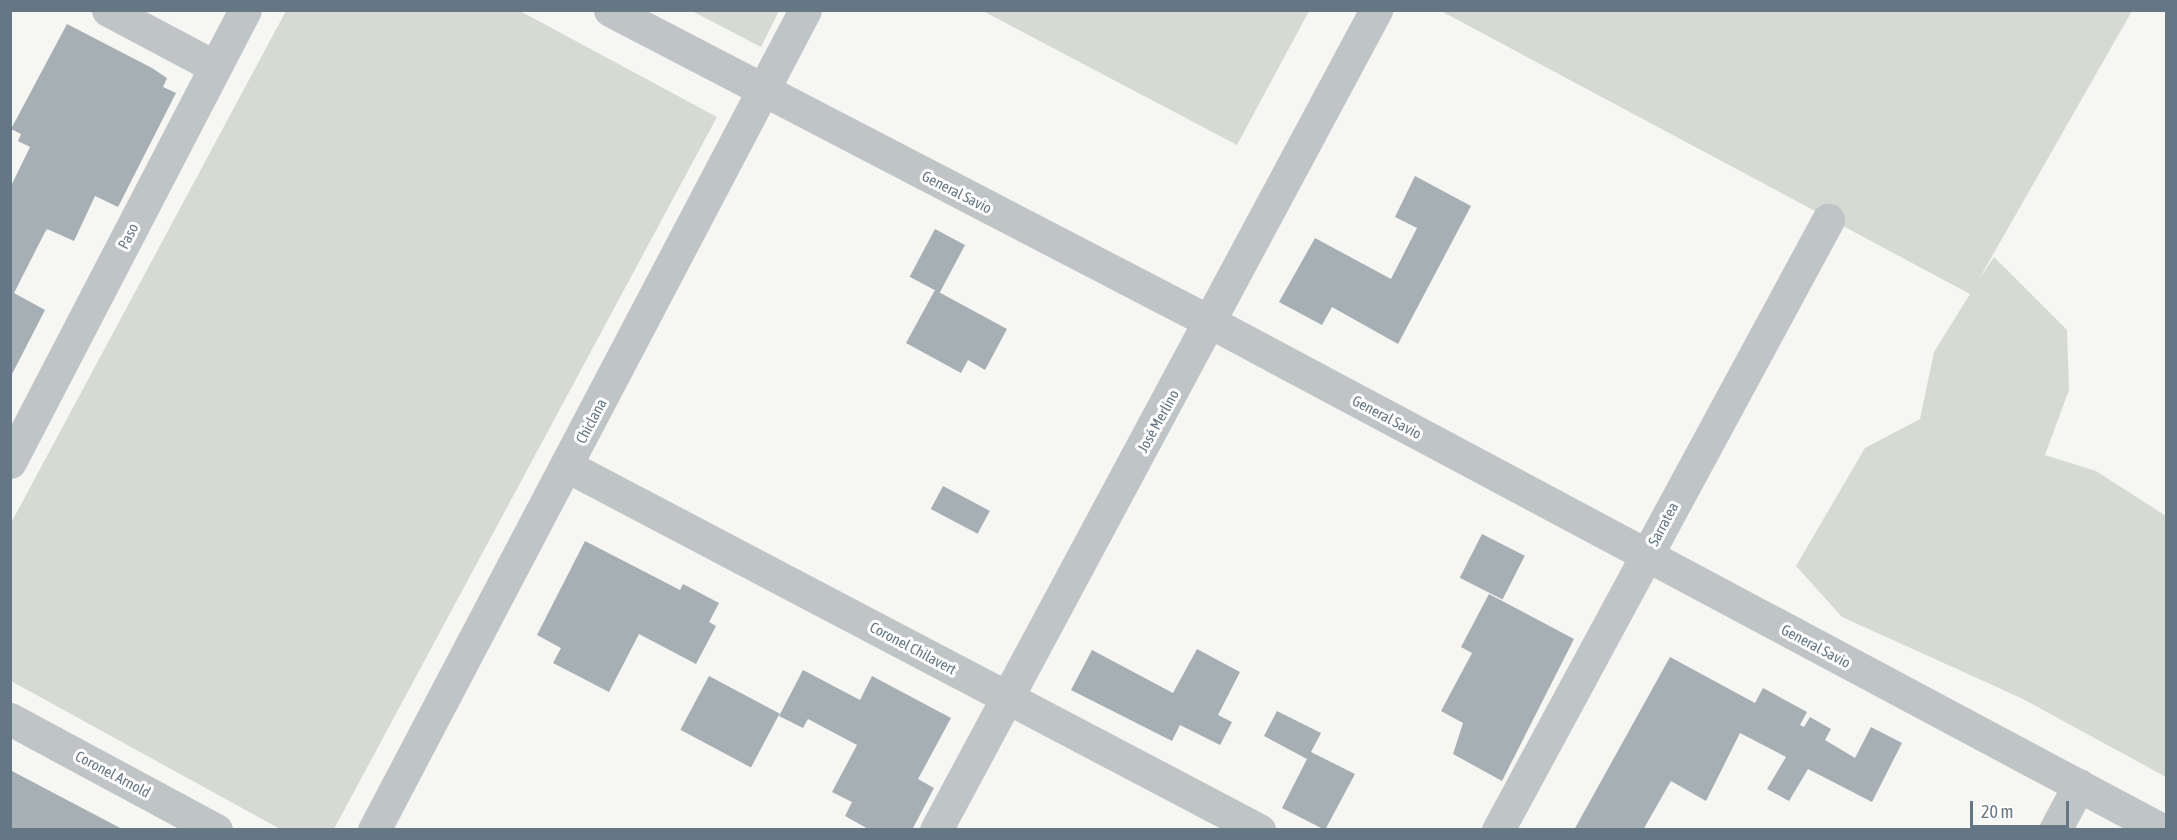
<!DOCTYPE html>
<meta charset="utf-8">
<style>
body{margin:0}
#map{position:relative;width:2177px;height:840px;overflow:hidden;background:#f6f6f3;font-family:"Asap Condensed",sans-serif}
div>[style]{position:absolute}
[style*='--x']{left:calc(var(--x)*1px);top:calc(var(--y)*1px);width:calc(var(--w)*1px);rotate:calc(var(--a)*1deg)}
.green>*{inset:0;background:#d6dbd2}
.building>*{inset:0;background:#a6afb4;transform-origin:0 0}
.minor>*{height:33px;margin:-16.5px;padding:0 16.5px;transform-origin:16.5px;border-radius:16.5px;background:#bfc4c7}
span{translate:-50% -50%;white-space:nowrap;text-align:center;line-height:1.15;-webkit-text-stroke:6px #fff;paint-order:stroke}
.street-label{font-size:15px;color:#657784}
.frame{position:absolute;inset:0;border:12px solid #657784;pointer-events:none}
.scale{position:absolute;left:1970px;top:801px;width:99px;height:27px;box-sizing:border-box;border:3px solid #657784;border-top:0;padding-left:8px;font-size:18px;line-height:21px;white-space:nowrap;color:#657784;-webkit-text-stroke:4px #fff;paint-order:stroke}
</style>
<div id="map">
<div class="green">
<div style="clip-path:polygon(286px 11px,520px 11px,717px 117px,334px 829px,280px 829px,11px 681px,11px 523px)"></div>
<div style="clip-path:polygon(692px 11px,779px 11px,761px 47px)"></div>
<div style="clip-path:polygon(983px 11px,1309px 11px,1237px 145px)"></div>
<div style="clip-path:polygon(1441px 11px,2132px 11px,1979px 279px,1994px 257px,2067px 330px,2069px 390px,2045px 455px,2096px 471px,2166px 516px,2166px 777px,2021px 698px,1842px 617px,1796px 566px,1865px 448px,1920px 419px,1934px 352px,1970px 294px)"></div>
</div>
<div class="building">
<div style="clip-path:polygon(67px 24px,152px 68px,167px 78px,163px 87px,176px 93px,118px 207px,95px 196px,74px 241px,47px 229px,44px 234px,14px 293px,45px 310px,10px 378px,10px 188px,30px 147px,18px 141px,21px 134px,11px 129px)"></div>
<div style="clip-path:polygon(1415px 176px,1471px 206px,1398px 344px,1332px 307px,1322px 325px,1279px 302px,1315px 238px,1391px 279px,1417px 228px,1395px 217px)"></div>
<div style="left:935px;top:229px;width:34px;height:54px;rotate:28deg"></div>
<div style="clip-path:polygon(935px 290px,1007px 329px,985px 370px,968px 360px,961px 373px,906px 343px)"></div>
<div style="left:943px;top:486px;width:53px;height:26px;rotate:28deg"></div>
<div style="left:1482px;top:534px;width:48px;height:49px;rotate:27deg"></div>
<div style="clip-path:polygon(585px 541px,680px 590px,683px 584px,719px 603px,709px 622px,716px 626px,696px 664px,639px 634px,609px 692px,553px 663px,561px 648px,537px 635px)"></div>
<div style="clip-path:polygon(1489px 594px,1574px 639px,1502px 781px,1453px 754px,1463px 723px,1441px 711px,1472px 653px,1461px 647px)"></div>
<div style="clip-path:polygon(1197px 649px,1240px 672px,1218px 715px,1232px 722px,1220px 745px,1180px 725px,1172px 741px,1071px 690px,1092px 650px,1173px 693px)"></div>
<div style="clip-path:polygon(1670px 657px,1755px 703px,1763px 688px,1807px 712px,1800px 725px,1804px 727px,1810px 717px,1831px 729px,1825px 740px,1855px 758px,1871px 727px,1902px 743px,1872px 802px,1808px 769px,1789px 801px,1767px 789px,1786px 757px,1740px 733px,1706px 801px,1671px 781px,1643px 830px,1574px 830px)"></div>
<div style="clip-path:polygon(803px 670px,860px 700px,872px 676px,951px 718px,918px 779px,934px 788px,912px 830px,870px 830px,845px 816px,852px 802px,832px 792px,857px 745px,808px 719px,803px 728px,779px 716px)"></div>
<div style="left:709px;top:676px;width:80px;height:61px;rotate:28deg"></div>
<div style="clip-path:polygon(1277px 711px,1321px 733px,1311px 752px,1355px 774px,1325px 830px,1282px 808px,1307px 759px,1264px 736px)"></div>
<div style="clip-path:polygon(10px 770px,124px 830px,10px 830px)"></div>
</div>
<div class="minor">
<div style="--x:108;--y:10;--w:121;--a:28"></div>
<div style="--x:610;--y:10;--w:679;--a:27.47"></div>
<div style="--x:1212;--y:323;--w:1077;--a:28.09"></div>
<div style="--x:10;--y:462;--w:509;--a:-62.53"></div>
<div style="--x:567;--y:466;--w:782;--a:27.74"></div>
<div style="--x:10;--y:719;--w:234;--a:28.3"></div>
<div style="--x:374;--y:830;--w:926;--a:-62.27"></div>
<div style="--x:936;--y:830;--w:931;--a:-61.78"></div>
<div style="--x:1498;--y:830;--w:694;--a:-61.59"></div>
<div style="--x:2055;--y:830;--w:51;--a:-61.9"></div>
</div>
<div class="street-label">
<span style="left:957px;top:192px;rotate:27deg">General Savio</span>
<span style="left:128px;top:236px;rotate:-63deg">Paso</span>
<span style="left:1387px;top:417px;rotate:28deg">General Savio</span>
<span style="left:591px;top:421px;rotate:-62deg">Chiclana</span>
<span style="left:1158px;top:421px;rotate:-61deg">José Merlino</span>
<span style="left:1663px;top:524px;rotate:-62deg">Sarratea</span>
<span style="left:1816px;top:646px;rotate:28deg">General Savio</span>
<span style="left:913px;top:648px;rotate:28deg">Coronel Chilavert</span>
<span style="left:113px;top:774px;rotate:28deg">Coronel Arnold</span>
</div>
<div class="frame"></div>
<div class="scale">20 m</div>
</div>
